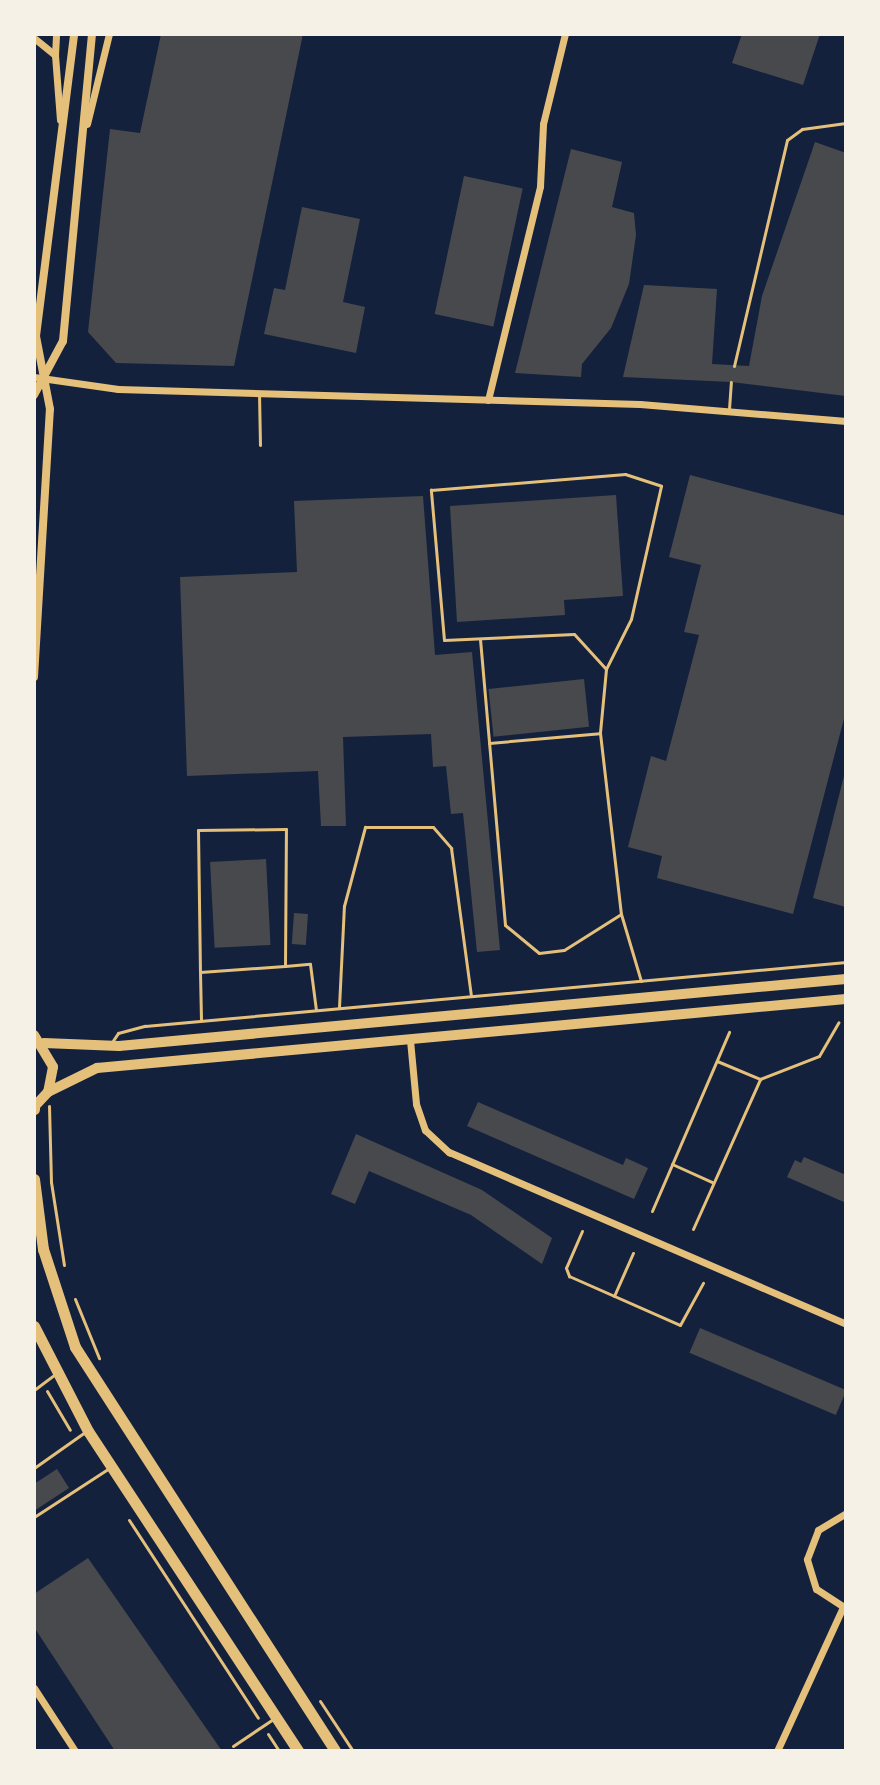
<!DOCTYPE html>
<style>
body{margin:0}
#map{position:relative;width:880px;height:1785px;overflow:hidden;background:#14213d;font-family:Inter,sans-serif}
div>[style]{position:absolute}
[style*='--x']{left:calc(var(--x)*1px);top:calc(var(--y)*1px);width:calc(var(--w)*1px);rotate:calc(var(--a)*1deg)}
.building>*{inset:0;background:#48494c;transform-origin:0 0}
.path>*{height:3px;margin:-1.5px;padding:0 1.5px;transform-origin:1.5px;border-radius:1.5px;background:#e5c07b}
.service>*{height:3px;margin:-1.5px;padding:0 1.5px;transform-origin:1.5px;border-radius:1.5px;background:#e5c07b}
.minor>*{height:7px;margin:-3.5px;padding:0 3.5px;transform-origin:3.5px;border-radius:3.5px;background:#e5c07b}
.tertiary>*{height:8px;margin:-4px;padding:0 4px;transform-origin:4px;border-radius:4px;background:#e5c07b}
.secondary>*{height:10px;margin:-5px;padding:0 5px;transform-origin:5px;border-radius:5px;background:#e5c07b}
.primary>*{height:11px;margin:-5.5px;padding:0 5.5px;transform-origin:5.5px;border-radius:5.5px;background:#e5c07b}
span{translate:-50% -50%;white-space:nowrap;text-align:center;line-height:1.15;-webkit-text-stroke:8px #f6f1e7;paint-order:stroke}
.frame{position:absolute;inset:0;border:36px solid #f6f1e7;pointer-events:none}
</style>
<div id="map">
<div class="building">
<div style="clip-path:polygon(161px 34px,303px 34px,234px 366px,116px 363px,88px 332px,110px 129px,140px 133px)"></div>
<div style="clip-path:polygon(742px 34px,820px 34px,803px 85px,732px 63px)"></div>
<div style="clip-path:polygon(815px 142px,846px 153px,846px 396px,731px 382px,623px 377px,644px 285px,717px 289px,712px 364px,749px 366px,762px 296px)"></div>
<div style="clip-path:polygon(571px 149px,622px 162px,612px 207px,634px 213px,636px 235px,629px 284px,611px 328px,582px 364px,581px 377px,515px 373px)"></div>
<div style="left:464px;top:176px;width:60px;height:141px;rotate:12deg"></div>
<div style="clip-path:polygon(302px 207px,360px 219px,343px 302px,365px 307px,356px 353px,264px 334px,274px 288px,285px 290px)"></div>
<div style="clip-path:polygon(690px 475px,846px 516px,846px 711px,793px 914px,657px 878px,662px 856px,628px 847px,651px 756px,666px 761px,699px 635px,684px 632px,701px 565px,669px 557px)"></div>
<div style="clip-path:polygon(616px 495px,623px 596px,564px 600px,565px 615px,457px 622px,450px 506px)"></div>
<div style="clip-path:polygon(423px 496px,435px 655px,472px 652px,500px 950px,477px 952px,463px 813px,451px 814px,446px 766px,433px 767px,431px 734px,343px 737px,346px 826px,321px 826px,318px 771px,187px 776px,180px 577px,297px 572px,294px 501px)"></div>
<div style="left:584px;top:679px;width:48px;height:96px;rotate:84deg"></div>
<div style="clip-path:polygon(845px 772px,846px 772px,846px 907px,813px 898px)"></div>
<div style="left:266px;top:859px;width:86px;height:56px;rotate:87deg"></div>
<div style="left:294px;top:913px;width:14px;height:31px;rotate:4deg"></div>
<div style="clip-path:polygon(478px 1102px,623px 1165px,626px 1158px,648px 1168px,634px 1199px,467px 1126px)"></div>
<div style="clip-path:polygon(356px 1134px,482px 1190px,552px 1238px,542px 1264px,471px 1215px,369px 1171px,355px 1204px,331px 1194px)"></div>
<div style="clip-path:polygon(804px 1157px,846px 1175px,846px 1203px,787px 1177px,795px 1160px,801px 1163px)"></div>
<div style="left:700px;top:1328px;width:159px;height:27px;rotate:23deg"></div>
<div style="clip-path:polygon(57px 1469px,69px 1488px,34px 1511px,34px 1484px)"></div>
<div style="clip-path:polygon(88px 1558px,222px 1751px,115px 1751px,34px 1627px,34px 1594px)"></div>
</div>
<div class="path">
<div style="--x:717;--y:1061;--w:47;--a:22.7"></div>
<div style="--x:760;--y:1079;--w:63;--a:-21.3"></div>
<div style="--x:819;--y:1056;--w:39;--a:-60"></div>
<div style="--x:49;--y:1106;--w:76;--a:88.5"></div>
<div style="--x:51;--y:1182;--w:84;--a:81.1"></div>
<div style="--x:672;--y:1164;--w:44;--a:24.2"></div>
<div style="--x:652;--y:1211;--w:195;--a:-66.7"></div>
<div style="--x:693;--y:1229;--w:164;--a:-65.9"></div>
<div style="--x:582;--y:1231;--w:40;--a:113.4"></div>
<div style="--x:566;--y:1268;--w:9;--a:69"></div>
<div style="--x:569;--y:1276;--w:121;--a:23.8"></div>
<div style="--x:680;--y:1325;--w:48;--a:-61.3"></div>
<div style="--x:614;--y:1296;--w:47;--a:-66.2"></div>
<div style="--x:75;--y:1299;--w:64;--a:67.9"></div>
<div style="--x:47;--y:1391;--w:45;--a:59.5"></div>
<div style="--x:129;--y:1520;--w:236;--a:56.9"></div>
<div style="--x:320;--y:1701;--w:60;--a:56.6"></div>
<div style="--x:268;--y:1734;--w:20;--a:57"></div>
</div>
<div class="service">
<div style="--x:734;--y:366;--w:232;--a:-76.8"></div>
<div style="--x:787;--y:140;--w:19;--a:-36"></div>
<div style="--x:802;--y:129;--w:44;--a:-7.8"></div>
<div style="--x:259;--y:393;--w:52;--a:88.9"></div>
<div style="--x:729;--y:409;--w:27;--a:-86"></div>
<div style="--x:480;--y:639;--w:287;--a:85"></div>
<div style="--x:505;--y:925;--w:44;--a:39.5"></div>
<div style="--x:539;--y:953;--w:25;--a:-7"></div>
<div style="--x:564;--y:950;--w:67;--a:-32.3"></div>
<div style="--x:606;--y:669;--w:47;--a:-132.4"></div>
<div style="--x:574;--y:634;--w:130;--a:177.4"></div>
<div style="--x:444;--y:640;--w:151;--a:-95"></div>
<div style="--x:431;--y:490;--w:195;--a:-4.7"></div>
<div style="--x:625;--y:474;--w:38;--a:18"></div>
<div style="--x:661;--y:486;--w:136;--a:102.7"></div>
<div style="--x:631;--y:619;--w:56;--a:116.6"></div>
<div style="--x:606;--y:669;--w:64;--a:95.4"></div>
<div style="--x:600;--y:733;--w:182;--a:83.4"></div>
<div style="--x:621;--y:914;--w:70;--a:73.4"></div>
<div style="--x:489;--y:743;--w:111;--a:-5.1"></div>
<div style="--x:285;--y:966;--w:137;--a:-89.6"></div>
<div style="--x:286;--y:829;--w:88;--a:179.3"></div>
<div style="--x:198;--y:830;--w:142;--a:89.2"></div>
<div style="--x:200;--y:972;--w:85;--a:-4"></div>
<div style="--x:285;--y:966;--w:25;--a:-5"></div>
<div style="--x:310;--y:964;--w:46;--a:82.6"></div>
<div style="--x:200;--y:972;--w:48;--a:88.8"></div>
<div style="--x:339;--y:1007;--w:101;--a:-87.2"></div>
<div style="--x:344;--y:906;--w:82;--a:-75.1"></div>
<div style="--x:365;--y:827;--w:68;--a:0"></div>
<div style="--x:433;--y:827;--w:28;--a:49"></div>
<div style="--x:451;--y:848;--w:149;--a:82.3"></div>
<div style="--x:112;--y:1042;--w:11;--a:-56"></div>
<div style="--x:118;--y:1033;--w:28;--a:-15"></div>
<div style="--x:145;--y:1026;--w:704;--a:-5.22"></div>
<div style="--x:34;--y:1390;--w:26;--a:-37"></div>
<div style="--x:34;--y:1468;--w:62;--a:-35.2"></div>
<div style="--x:34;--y:1517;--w:88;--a:-33"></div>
<div style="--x:233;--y:1746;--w:48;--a:-34"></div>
</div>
<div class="minor">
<div style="--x:34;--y:38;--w:27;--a:39"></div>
<div style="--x:55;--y:55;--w:65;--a:85.6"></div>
<div style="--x:55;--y:55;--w:21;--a:-87"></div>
<div style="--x:87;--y:124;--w:93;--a:-76.3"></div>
<div style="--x:34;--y:377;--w:85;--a:8.1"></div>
<div style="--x:118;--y:389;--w:522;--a:1.65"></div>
<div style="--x:640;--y:404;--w:207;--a:4.7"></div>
<div style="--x:488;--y:400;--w:220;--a:-76.3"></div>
<div style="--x:540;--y:186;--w:62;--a:-87.2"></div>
<div style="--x:543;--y:124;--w:93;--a:-76.3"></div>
<div style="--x:410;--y:1040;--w:64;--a:84.6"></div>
<div style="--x:416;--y:1104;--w:28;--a:71"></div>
<div style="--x:425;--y:1130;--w:33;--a:43"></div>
<div style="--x:449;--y:1152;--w:433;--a:23.4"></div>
<div style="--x:844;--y:1607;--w:33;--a:-147"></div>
<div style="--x:816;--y:1589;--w:31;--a:-107"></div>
<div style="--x:807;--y:1559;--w:31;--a:-69"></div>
<div style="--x:818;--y:1530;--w:33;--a:-31"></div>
<div style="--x:34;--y:1688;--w:75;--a:56.9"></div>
<div style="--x:777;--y:1751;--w:158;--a:-65.4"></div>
</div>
<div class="tertiary">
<div style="--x:34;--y:395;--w:61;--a:-61.8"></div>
<div style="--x:63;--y:341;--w:308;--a:-84.6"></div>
<div style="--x:34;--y:677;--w:268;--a:-86.6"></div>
<div style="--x:50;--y:409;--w:74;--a:-100.9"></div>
<div style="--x:36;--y:336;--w:304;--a:-82.8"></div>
</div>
<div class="secondary">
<div style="--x:34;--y:1035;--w:37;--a:59"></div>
<div style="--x:53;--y:1067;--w:25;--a:101"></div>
<div style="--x:48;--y:1092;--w:21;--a:133"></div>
<div style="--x:44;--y:1043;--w:75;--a:2.3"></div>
<div style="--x:119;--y:1046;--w:730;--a:-5.27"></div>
<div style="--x:48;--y:1092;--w:55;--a:-26.1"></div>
<div style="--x:97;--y:1068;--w:752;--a:-5.26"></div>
</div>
<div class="primary">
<div style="--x:34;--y:1109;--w:2;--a:-90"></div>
<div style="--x:34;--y:1179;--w:71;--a:82.7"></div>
<div style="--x:43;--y:1249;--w:103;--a:71.9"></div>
<div style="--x:75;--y:1347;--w:480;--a:57.2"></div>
<div style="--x:34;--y:1326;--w:118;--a:62.8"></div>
<div style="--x:88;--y:1431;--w:383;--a:56.7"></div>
</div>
<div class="frame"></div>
</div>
